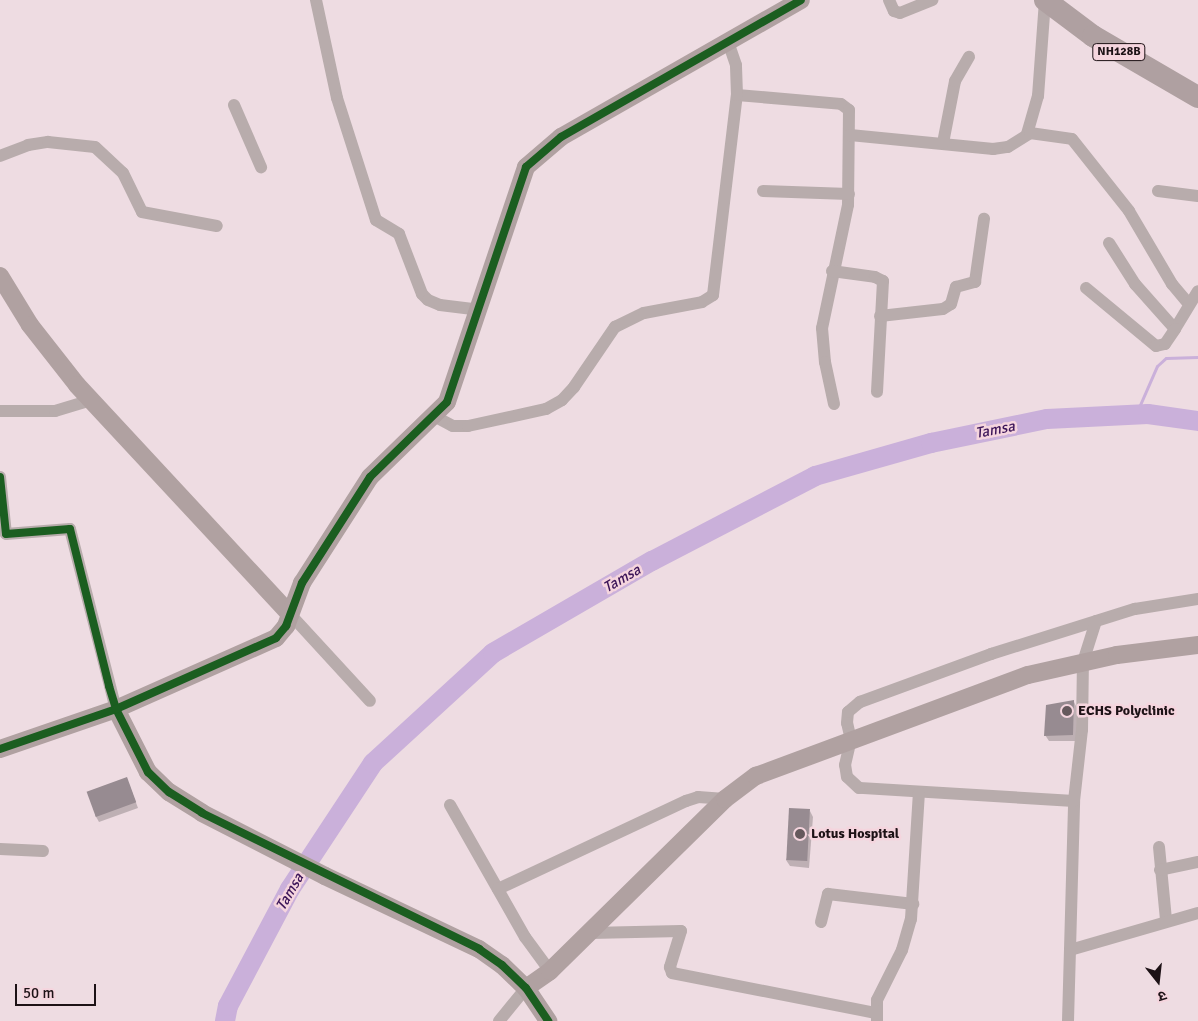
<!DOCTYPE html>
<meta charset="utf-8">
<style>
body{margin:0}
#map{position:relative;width:1198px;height:1021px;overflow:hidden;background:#eedce2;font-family:Signika,"Noto Sans Devanagari",sans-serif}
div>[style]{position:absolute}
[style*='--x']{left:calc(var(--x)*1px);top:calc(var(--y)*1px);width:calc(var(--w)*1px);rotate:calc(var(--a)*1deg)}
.shadow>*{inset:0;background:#0003}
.stream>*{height:3px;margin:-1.5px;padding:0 1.5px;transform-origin:1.5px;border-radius:1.5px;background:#cab0da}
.river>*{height:20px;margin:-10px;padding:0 10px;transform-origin:10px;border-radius:10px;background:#cab0da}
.building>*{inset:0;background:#978b91;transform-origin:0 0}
.street>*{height:12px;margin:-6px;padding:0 6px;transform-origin:6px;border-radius:6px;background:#b8acac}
.secondary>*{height:18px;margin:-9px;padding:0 9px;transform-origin:9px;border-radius:9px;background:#b0a1a1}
.highway>*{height:22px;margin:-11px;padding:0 11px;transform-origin:11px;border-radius:11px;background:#afa0a1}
.cycleway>*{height:8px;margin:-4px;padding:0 4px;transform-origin:4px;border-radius:4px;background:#1b5e20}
.dots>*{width:14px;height:14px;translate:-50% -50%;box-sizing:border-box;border:2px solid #f5d5de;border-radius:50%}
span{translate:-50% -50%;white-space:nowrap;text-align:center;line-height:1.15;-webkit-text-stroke:5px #f5d5de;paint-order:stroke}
.shield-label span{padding:1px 4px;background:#f5d5de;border:1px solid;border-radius:4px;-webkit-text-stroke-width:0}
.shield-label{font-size:12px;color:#1d1216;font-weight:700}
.poi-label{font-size:14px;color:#1d1216;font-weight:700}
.left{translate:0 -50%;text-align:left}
.water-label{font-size:15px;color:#3b1458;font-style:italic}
.north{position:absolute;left:1133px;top:956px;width:50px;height:50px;-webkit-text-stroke:4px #f5d5de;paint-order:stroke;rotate:164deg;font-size:14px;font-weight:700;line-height:20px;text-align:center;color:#1d1216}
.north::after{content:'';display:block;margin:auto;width:18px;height:22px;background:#1d1216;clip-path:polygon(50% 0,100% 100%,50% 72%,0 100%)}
.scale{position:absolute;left:15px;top:984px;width:81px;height:22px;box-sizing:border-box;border:2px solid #1d1216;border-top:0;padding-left:6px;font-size:15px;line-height:18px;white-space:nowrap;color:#1d1216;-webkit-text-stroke:4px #f5d5de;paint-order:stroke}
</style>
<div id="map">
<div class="shadow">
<div style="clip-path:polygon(1074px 702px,1077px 708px,1076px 741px,1049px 741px,1045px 735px)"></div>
<div style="clip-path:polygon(127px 779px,138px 808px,99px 822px,95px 815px)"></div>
<div style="clip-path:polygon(810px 811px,813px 817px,809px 868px,790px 866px,786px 860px)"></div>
</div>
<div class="stream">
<div style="--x:1136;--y:414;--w:52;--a:-66.4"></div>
<div style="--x:1157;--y:366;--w:12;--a:-42"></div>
<div style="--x:1166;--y:358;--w:32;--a:-2"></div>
</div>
<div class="river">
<div style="--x:225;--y:1021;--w:15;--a:-79"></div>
<div style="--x:228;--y:1006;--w:132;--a:-62.1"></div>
<div style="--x:290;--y:889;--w:151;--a:-56.6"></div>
<div style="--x:373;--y:763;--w:163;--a:-42.5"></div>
<div style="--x:493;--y:653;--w:184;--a:-30.1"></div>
<div style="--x:652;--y:561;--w:184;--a:-27.5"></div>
<div style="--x:815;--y:476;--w:121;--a:-15.9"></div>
<div style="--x:931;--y:443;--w:118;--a:-11.7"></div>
<div style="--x:1047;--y:419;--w:101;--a:-2.8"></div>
<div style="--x:1148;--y:414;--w:50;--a:8"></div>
</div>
<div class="building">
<div style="clip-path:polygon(1074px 700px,1073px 735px,1044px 736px,1046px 705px)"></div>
<div style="left:127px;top:777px;width:27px;height:43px;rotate:70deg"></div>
<div style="left:789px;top:808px;width:21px;height:52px;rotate:3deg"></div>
</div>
<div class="street">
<div style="--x:316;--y:0;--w:100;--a:77.9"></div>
<div style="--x:337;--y:98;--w:128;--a:72.3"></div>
<div style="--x:376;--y:220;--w:27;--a:31"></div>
<div style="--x:399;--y:234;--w:64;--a:69"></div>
<div style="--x:422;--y:294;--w:8;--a:45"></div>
<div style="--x:428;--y:300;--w:13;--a:23"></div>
<div style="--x:440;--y:305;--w:39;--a:7"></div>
<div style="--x:889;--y:0;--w:12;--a:66"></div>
<div style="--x:894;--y:11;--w:6;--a:18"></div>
<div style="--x:900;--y:13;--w:35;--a:-22"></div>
<div style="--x:737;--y:95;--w:104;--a:4.9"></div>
<div style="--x:841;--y:104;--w:10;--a:37"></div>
<div style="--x:849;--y:110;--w:95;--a:90.6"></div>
<div style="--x:848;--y:205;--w:126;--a:101.9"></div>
<div style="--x:822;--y:328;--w:34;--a:85"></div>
<div style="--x:825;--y:362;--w:43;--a:77.9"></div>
<div style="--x:234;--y:105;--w:68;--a:66.5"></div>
<div style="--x:1027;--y:134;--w:40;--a:-74"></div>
<div style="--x:1038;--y:96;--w:96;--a:-85.8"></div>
<div style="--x:850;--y:135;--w:144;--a:5.6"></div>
<div style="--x:993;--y:149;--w:15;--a:-8"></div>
<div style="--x:1008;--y:147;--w:26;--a:-32"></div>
<div style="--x:1030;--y:133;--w:42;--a:8.1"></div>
<div style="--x:1072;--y:139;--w:92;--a:51.6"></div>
<div style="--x:1129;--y:211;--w:85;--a:59.5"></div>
<div style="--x:1172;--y:284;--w:26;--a:50"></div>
<div style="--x:943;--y:143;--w:63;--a:-79"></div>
<div style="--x:955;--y:81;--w:28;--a:-60"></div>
<div style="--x:0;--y:156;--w:30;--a:-21"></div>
<div style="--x:28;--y:145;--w:20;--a:-9"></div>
<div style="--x:48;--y:142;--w:47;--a:6.1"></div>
<div style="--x:95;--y:147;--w:38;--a:43"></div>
<div style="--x:123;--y:173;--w:43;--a:64"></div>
<div style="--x:142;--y:212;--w:76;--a:10.6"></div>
<div style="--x:763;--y:191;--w:86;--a:2"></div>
<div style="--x:1158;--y:191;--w:40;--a:7.1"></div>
<div style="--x:1109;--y:243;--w:49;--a:57.6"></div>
<div style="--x:1135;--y:284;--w:60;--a:48.4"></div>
<div style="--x:1175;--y:329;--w:44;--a:-58.8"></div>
<div style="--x:832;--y:271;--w:43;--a:7.9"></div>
<div style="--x:875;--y:277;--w:9;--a:27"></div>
<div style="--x:883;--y:281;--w:111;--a:93.1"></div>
<div style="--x:1086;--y:288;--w:91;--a:39.6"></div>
<div style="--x:1156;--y:346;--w:9;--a:-13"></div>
<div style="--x:1165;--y:344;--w:18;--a:-56"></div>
<div style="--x:880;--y:316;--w:63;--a:-6.3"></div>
<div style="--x:943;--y:309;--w:9;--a:-32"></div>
<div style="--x:951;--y:304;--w:18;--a:-74"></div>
<div style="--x:956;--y:287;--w:20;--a:-15"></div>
<div style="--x:975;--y:282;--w:64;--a:-81.9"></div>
<div style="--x:0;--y:411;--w:55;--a:0"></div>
<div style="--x:55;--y:411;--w:38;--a:-17"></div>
<div style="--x:434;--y:416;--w:21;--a:28"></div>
<div style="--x:453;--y:426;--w:15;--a:0"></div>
<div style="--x:468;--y:426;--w:80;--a:-12.3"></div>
<div style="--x:546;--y:409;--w:18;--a:-29"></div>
<div style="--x:562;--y:400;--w:18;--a:-47"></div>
<div style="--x:574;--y:387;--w:73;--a:-55.7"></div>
<div style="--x:615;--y:327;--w:32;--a:-26"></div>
<div style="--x:644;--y:313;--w:59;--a:-10.7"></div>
<div style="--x:702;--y:302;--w:13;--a:-32"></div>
<div style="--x:713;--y:295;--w:201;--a:-83.2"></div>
<div style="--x:737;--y:95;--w:30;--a:-92"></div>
<div style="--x:736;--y:65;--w:24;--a:-109"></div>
<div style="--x:0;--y:477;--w:57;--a:84"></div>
<div style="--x:6;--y:534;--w:64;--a:-4.5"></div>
<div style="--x:70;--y:529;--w:186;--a:75.7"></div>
<div style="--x:290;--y:614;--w:118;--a:47.4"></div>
<div style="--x:1074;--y:801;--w:215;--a:-176.5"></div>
<div style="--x:859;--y:788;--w:16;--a:-137"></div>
<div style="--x:847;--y:777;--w:12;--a:-99"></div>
<div style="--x:845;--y:765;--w:26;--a:-77"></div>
<div style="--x:851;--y:740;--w:17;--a:-103"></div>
<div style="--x:847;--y:723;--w:11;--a:-85"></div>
<div style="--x:848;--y:712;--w:16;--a:-40"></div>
<div style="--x:860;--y:702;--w:140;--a:-20.1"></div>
<div style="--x:991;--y:654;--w:151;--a:-17.4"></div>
<div style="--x:1135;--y:609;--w:64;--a:-9"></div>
<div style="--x:450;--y:805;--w:152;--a:60.4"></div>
<div style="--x:525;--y:937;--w:42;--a:53.7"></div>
<div style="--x:1159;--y:847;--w:73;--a:84.5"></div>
<div style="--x:0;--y:849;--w:43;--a:2.7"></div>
<div style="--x:1160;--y:870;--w:39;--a:-12"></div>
<div style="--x:498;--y:889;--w:208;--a:-25.1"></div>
<div style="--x:686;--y:801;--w:13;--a:-18"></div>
<div style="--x:698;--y:797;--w:27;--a:4"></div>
<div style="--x:821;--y:922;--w:29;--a:-76"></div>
<div style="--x:828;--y:894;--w:86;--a:6.7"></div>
<div style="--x:590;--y:933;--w:91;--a:-1.3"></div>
<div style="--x:681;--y:931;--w:38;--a:107"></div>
<div style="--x:670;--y:967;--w:6;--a:72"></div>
<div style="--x:672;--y:973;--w:208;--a:11.1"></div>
<div style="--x:1070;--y:950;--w:133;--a:-16.1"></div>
<div style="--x:499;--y:1021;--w:43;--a:-50.7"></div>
<div style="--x:877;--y:1021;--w:21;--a:-90"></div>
<div style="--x:877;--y:1000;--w:56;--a:-63.4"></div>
<div style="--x:902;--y:950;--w:32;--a:-74"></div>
<div style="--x:911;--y:919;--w:127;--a:-86.4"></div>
<div style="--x:1068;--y:1021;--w:220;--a:-88.4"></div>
<div style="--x:1074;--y:801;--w:71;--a:-83.6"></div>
<div style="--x:1082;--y:730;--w:68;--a:-89.2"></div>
<div style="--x:1083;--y:662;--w:43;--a:-72.4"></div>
</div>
<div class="secondary">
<div style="--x:0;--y:276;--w:57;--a:58.5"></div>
<div style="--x:30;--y:325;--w:76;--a:51.9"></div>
<div style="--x:77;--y:385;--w:313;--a:47.1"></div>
<div style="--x:116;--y:709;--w:71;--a:63.1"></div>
<div style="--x:148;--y:772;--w:29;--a:44"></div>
<div style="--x:169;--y:792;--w:39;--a:32"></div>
<div style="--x:202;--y:813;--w:138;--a:27.1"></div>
<div style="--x:325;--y:876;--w:170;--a:25.4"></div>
<div style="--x:479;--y:949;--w:28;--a:35"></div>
<div style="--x:502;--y:965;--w:33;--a:44"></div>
<div style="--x:526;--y:988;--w:40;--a:56"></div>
<div style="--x:0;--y:749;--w:123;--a:-19"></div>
<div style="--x:116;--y:709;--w:175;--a:-23.9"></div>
<div style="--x:276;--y:638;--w:16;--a:-50"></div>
<div style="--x:286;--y:626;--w:46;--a:-69.6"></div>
<div style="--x:302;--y:583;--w:126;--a:-57.3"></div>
<div style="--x:370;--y:477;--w:107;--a:-44.2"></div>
<div style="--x:447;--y:402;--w:248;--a:-71.4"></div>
<div style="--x:526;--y:167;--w:46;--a:-40.6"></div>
<div style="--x:561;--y:137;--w:276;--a:-29.7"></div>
<div style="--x:526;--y:988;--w:29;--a:-35"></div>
<div style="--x:550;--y:971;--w:245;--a:-44.5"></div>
<div style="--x:725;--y:799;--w:39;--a:-37"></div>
<div style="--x:756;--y:776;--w:290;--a:-20.4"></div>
<div style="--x:1028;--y:675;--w:91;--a:-12.7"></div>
<div style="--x:1117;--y:655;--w:82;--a:-7"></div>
</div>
<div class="highway">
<div style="--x:1045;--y:0;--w:60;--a:36.9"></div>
<div style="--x:1093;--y:36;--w:121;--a:30.2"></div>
</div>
<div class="cycleway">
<div style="--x:0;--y:477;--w:57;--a:84"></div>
<div style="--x:6;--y:534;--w:64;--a:-4.5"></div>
<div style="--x:70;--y:529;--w:162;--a:76"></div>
<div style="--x:109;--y:686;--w:24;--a:73"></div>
<div style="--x:116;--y:709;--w:71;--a:63.1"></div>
<div style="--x:148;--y:772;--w:29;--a:44"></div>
<div style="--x:169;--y:792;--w:39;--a:32"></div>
<div style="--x:202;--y:813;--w:309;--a:26.1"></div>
<div style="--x:479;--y:949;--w:28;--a:35"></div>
<div style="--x:502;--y:965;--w:33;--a:44"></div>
<div style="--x:526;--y:988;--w:40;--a:56"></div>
<div style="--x:0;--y:749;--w:123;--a:-19"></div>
<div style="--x:116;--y:709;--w:175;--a:-23.9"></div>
<div style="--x:276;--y:638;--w:16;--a:-50"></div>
<div style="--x:286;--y:626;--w:46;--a:-69.6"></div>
<div style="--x:302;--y:583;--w:126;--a:-57.3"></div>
<div style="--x:370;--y:477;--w:107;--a:-44.2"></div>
<div style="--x:447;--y:402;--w:248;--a:-71.4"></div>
<div style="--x:526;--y:167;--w:46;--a:-40.6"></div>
<div style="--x:561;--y:137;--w:276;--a:-29.7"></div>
</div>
<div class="dots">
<div style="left:1067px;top:711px;background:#66595d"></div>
<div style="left:800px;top:834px;background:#66595d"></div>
</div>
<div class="shield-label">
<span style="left:1119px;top:52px">NH128B</span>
</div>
<div class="poi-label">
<span class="left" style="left:1078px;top:711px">ECHS Polyclinic</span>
<span class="left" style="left:811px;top:834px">Lotus Hospital</span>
</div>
<div class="water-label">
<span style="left:995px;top:430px;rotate:-11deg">Tamsa</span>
<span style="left:622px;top:579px;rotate:-30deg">Tamsa</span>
<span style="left:290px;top:892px;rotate:-60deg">Tamsa</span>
</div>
<div class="north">उ</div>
<div class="scale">50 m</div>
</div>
